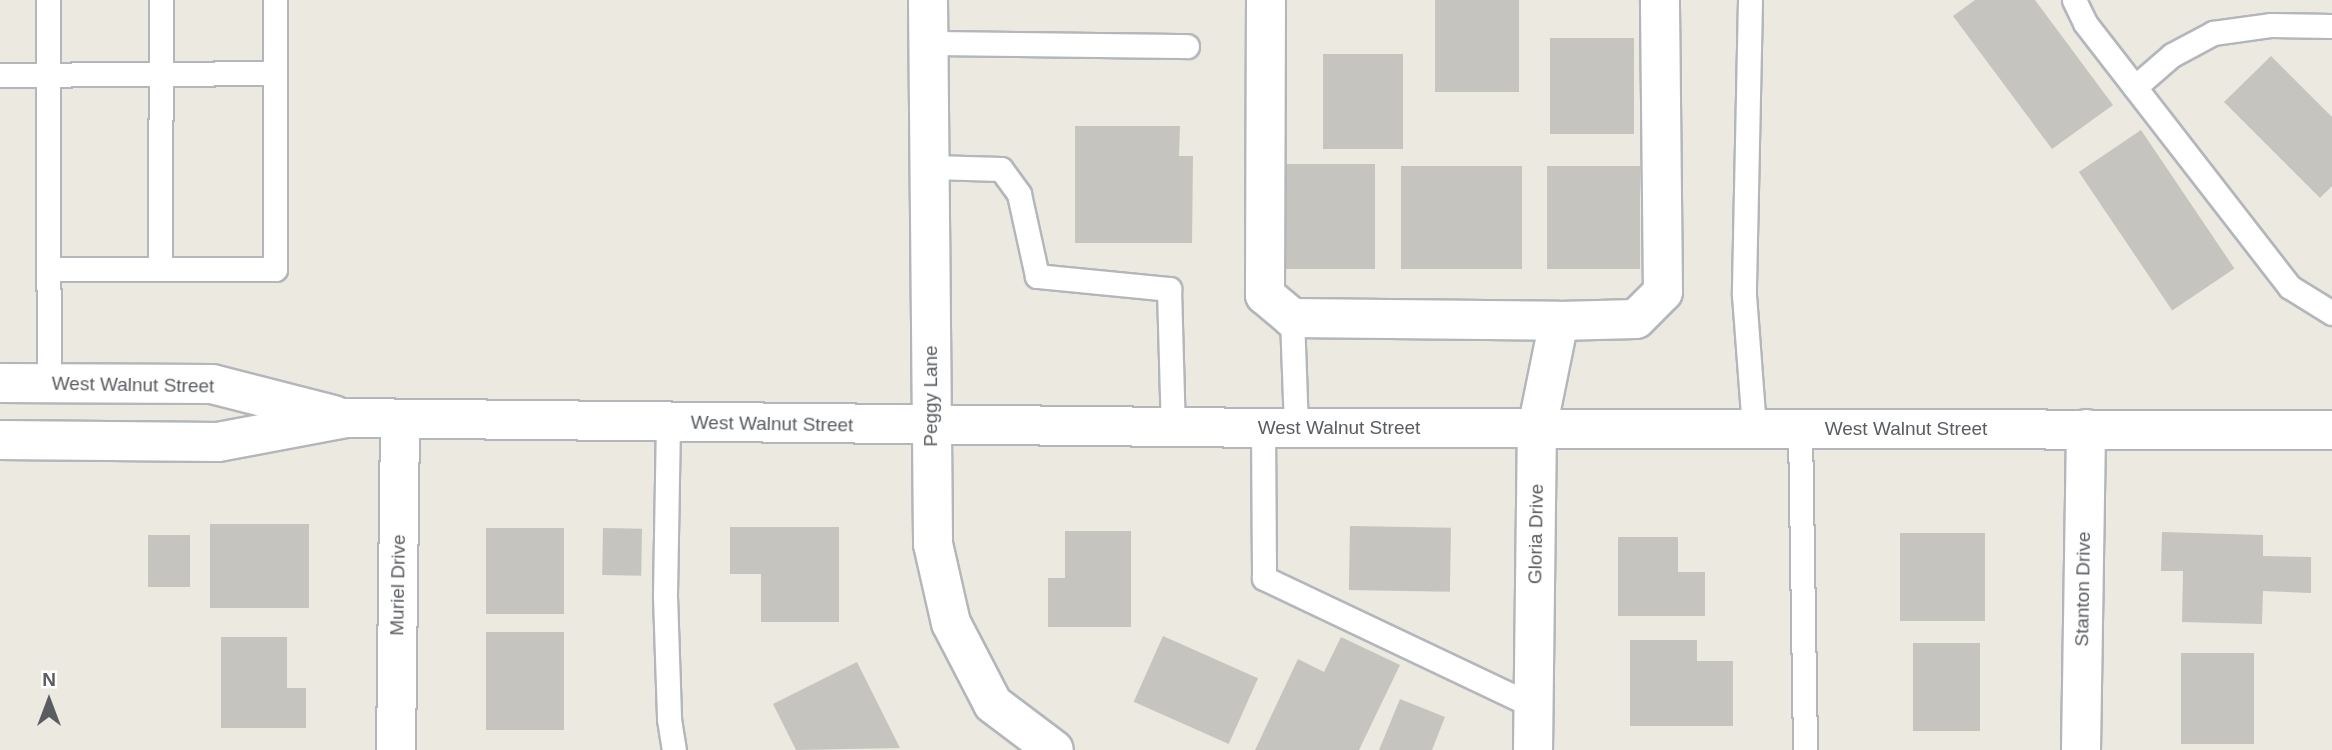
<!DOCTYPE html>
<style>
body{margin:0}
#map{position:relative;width:2332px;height:750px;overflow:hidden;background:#ece9e0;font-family:Helvetica,sans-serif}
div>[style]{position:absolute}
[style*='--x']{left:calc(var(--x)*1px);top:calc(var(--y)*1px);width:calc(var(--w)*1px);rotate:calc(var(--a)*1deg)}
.building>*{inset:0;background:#c6c4be;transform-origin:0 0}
.roads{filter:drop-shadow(2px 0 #b3b6bb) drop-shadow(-2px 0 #b3b6bb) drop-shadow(0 2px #b3b6bb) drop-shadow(0 -2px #b3b6bb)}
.service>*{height:23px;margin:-11.5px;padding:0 11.5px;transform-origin:11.5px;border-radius:11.5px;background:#fff}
.minor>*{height:38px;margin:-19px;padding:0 19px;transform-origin:19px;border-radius:19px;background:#fff}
.secondary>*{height:38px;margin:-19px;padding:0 19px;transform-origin:19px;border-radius:19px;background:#fff}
span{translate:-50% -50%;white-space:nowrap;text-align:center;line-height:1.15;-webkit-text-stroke:7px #fff;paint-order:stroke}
.street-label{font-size:19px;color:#595d61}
.north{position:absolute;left:14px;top:666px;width:70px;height:70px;-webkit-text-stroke:5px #fff;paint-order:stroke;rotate:0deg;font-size:19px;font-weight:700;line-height:28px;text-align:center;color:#595d61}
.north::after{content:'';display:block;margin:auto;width:24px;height:32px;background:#595d61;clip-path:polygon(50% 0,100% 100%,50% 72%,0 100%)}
</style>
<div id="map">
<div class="building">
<div style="left:1435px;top:0;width:84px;height:92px"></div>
<div style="clip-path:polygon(1975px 0,2035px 0,2113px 105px,2052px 149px,1953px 16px)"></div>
<div style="left:1550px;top:38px;width:84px;height:96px"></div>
<div style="left:1323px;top:54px;width:80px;height:95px"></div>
<div style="clip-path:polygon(2271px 56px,2332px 117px,2332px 186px,2320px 198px,2224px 102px)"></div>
<div style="clip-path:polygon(1075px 126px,1180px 126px,1179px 156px,1193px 156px,1192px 243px,1075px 243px)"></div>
<div style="left:2141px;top:130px;width:167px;height:75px;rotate:56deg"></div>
<div style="left:1282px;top:164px;width:93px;height:105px"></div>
<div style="left:1401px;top:166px;width:121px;height:103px"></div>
<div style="left:1547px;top:166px;width:93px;height:103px"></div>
<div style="left:210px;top:524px;width:99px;height:84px"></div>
<div style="left:1350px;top:526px;width:101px;height:64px;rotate:1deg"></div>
<div style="clip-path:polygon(730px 527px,839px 527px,839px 622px,761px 622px,761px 574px,730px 574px)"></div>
<div style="left:486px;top:528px;width:78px;height:86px"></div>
<div style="left:603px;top:528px;width:39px;height:47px;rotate:1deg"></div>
<div style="clip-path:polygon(1065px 531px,1131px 531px,1131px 627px,1048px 627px,1048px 578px,1065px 578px)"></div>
<div style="clip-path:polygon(2162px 532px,2263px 535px,2263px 556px,2311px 557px,2311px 593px,2263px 591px,2262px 624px,2182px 622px,2183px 571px,2161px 571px)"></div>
<div style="left:1900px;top:533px;width:85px;height:88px"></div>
<div style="left:148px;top:535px;width:42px;height:52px"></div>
<div style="clip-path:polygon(1618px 537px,1678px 537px,1678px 572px,1705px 572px,1705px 616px,1618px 616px)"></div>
<div style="left:486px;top:632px;width:78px;height:98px"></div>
<div style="left:1163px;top:636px;width:104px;height:72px;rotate:24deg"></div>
<div style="clip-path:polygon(221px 637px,287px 637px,287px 688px,306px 688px,306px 728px,221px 728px)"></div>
<div style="clip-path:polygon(1341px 637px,1400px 665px,1359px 750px,1255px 750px,1298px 659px,1324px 672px)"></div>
<div style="clip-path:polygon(1630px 640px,1697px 640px,1697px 661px,1733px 661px,1733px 726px,1630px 726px)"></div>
<div style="left:1913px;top:643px;width:67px;height:88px"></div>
<div style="left:2181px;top:653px;width:73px;height:91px"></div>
<div style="clip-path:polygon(857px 662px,900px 748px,796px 750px,773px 704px)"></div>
<div style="clip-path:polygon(1400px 699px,1445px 717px,1432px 750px,1379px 750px)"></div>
</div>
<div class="roads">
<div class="service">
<div style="--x:48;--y:0;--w:383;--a:89.9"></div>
<div style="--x:1750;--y:0;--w:295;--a:91.2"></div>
<div style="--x:1744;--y:295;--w:134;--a:85.7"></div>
<div style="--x:2074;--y:0;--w:25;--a:64"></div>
<div style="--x:2085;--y:23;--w:334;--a:52.2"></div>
<div style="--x:2290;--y:287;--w:49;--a:31.8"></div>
<div style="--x:927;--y:43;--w:260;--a:0.7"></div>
<div style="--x:0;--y:75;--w:275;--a:-0.4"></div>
<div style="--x:2135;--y:87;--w:49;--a:-40.9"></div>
<div style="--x:2172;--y:55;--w:47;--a:-28.2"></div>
<div style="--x:2213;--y:33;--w:59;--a:-7.9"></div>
<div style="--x:2271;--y:25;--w:61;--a:0.9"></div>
<div style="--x:932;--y:167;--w:69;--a:1.7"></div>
<div style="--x:1001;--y:169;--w:31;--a:54"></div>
<div style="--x:1019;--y:194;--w:84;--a:77.6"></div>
<div style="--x:1037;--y:276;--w:133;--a:5.6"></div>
<div style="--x:1169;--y:289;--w:139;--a:88.4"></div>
<div style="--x:49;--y:269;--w:226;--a:0"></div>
<div style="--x:275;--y:269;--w:269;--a:-90"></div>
<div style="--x:160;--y:269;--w:269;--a:-89.8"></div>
<div style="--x:1292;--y:318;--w:110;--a:87.9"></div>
<div style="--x:668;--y:422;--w:174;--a:91"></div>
<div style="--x:665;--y:596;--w:123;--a:88.1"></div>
<div style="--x:669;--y:719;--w:31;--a:81"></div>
<div style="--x:1263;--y:428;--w:150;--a:89.6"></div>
<div style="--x:1264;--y:578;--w:298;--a:25.4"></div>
<div style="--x:1800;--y:429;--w:321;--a:89.1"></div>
</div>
<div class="minor">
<div style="--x:928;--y:0;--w:544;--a:89.47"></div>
<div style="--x:933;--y:544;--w:81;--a:77.2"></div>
<div style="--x:951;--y:623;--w:91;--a:62.6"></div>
<div style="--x:993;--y:704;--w:76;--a:37"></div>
<div style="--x:1266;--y:0;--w:295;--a:90.2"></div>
<div style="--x:1265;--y:295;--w:35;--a:40"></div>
<div style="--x:1292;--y:318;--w:267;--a:0.6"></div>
<div style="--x:1559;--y:321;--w:77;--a:-1.5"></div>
<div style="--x:1636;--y:319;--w:38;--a:-45"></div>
<div style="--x:1663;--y:292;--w:292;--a:-90.6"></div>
<div style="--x:396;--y:750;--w:331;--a:-89.3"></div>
<div style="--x:1533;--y:750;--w:321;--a:-89.3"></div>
<div style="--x:1537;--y:429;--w:110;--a:-78.5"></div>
<div style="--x:2081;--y:750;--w:321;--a:-89.1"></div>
</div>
<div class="secondary">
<div style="--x:0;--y:383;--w:212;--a:0.3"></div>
<div style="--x:212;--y:384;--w:126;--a:14.3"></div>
<div style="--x:0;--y:440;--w:218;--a:0.5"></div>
<div style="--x:218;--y:442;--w:130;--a:-10.6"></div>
<div style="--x:346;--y:418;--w:917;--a:0.62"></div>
<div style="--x:1263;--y:428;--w:1069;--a:0.11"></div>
</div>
</div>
<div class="street-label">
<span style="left:133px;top:385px;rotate:1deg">West Walnut Street</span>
<span style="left:931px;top:396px;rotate:-90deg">Peggy Lane</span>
<span style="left:772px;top:424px;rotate:1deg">West Walnut Street</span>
<span style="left:1339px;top:428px">West Walnut Street</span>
<span style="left:1906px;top:429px">West Walnut Street</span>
<span style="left:1536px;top:534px;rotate:-89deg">Gloria Drive</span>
<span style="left:398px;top:585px;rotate:-89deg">Muriel Drive</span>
<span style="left:2083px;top:589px;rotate:-89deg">Stanton Drive</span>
</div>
<div class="north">N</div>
</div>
